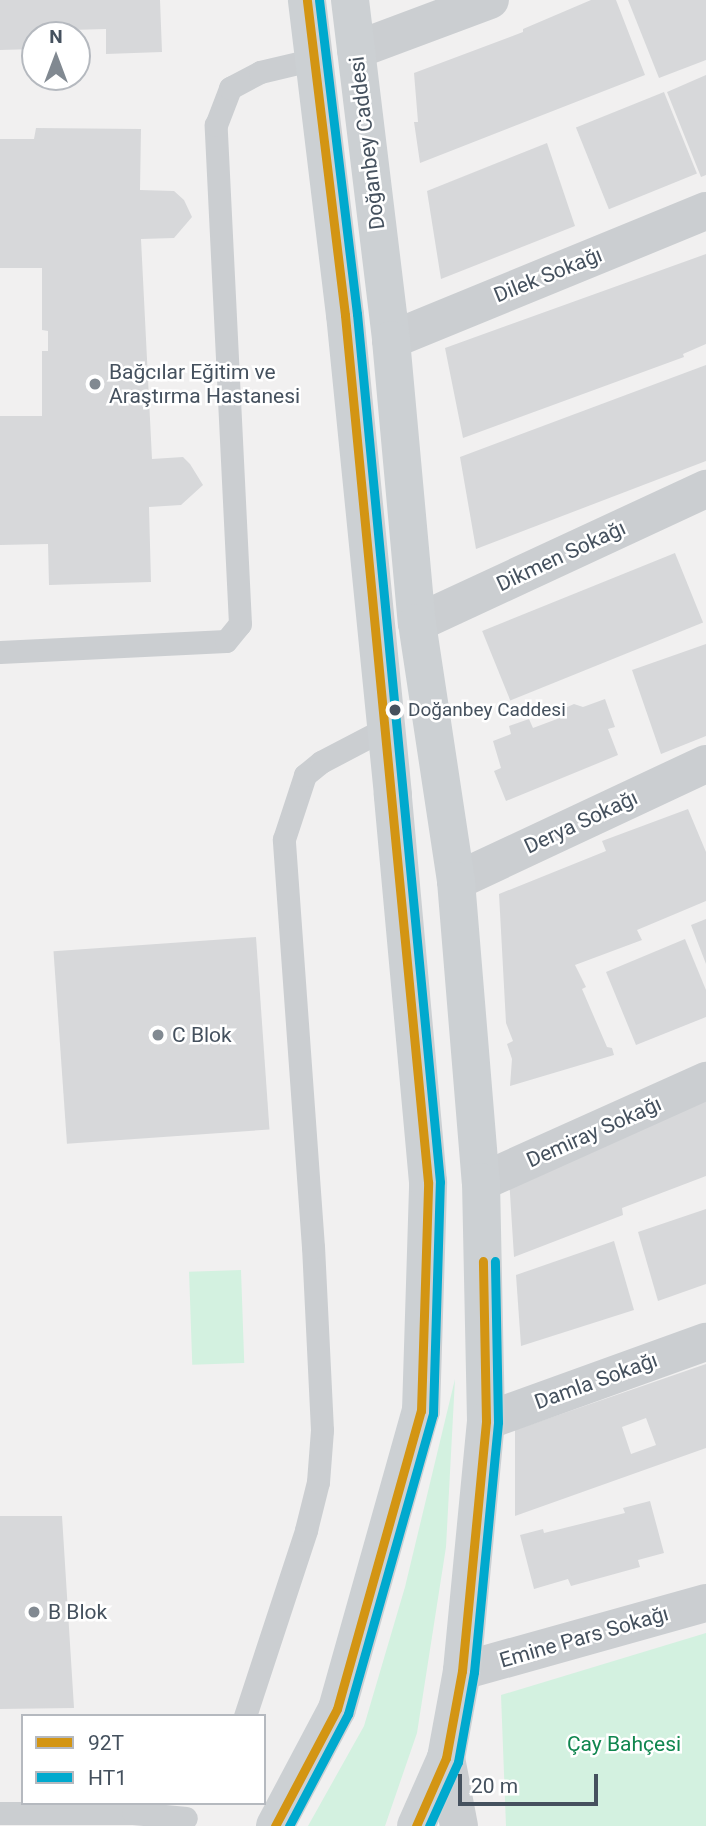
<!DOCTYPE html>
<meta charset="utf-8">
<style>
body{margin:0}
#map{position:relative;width:706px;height:1826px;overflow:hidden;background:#f1f0f0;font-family:Roboto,sans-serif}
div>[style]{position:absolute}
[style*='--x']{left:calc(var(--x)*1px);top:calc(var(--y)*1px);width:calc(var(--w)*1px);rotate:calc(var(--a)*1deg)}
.green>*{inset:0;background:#d3f1e0;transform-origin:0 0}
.building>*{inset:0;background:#d7d8da;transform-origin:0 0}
.service>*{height:23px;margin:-11.5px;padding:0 11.5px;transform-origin:11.5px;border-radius:11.5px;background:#cbced1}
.minor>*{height:38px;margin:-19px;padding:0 19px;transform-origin:19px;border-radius:19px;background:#cbced1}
.tertiary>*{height:38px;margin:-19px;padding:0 19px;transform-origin:19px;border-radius:19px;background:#cbced1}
.secondary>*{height:38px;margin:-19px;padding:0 19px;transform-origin:19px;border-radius:19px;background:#ccd0d3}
.bus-1>*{height:9px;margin:-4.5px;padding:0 4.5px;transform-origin:4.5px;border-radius:4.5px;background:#d39513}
.bus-2>*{height:9px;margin:-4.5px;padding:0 4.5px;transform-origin:4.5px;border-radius:4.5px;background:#00a9ce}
.dots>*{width:19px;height:19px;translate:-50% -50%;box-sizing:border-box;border:4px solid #fff;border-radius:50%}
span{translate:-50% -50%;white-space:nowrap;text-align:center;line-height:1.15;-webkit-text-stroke:5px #fff;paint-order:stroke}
.bus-label{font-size:19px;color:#45515e}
.left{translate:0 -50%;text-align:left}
.street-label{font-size:21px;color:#45515e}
.poi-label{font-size:21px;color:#45515e}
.park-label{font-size:21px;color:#10864f}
.legend{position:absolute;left:21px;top:1714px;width:245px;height:91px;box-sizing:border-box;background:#fff;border:2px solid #b5b9bf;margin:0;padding:9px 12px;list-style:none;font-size:21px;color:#45515e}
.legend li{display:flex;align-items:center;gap:14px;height:35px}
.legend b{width:35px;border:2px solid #b5b9bf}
.north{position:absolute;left:21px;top:21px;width:70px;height:70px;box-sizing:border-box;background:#fff;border:2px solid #b5b9bf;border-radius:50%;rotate:0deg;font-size:19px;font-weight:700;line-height:28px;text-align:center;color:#45515e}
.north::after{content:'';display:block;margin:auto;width:24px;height:32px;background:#818991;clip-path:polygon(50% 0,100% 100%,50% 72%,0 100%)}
.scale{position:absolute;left:458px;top:1774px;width:140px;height:32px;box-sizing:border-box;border:4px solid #45515e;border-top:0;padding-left:9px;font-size:21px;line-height:24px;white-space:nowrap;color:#45515e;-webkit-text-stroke:5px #fff;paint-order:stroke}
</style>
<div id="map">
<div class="green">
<div style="left:241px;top:1270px;width:93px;height:52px;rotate:88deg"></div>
<div style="clip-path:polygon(455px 1379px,446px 1547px,417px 1733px,385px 1826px,308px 1826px,364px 1726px,405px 1587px)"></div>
<div style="clip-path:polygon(706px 1633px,706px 1826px,506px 1826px,501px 1695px)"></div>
</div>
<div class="building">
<div style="clip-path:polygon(0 0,160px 0,162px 52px,106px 54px,106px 29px,71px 30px,71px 35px,35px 35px,35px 49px,0 50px)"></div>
<div style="clip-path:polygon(591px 0,616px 0,645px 75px,420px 163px,414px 122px,418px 122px,414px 73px,523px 32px,523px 29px)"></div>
<div style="clip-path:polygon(628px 0,706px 0,706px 60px,659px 78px)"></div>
<div style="clip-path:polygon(706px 75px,706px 175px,701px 177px,667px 92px)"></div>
<div style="left:664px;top:92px;width:88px;height:95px;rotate:68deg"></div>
<div style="clip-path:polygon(36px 128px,141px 129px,140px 190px,174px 191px,184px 200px,192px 217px,174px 238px,141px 239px,152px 459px,183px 457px,190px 464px,203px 485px,181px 505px,149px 507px,151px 582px,49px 585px,48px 544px,0 545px,0 416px,42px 416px,42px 351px,48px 351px,48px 331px,42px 330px,42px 268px,0 268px,0 139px,34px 139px)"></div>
<div style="clip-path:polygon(547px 143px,575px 226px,441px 279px,427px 191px)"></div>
<div style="clip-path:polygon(706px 254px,706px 344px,683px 354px,684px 357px,463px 438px,445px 348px)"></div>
<div style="clip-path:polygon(706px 365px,706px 461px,476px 549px,460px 457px)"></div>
<div style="left:675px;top:553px;width:75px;height:208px;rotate:68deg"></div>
<div style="clip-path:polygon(706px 644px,706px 736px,661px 754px,632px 670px)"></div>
<div style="clip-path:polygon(605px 699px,615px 727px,608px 729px,618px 755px,506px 801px,494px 771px,501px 768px,493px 741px,511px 734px,509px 726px,529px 719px,533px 728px,557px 719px,554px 713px,574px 704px,583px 707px)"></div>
<div style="clip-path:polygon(688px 809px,706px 852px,706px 901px,637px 930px,642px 940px,575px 965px,586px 987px,582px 989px,607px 1047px,612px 1048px,614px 1055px,510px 1086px,512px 1059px,507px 1044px,513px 1041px,506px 1023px,499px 894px,606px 851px,602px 841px)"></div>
<div style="clip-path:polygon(706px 919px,706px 964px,691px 925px)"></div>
<div style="left:256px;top:937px;width:193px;height:203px;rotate:86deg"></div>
<div style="clip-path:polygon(685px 939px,706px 990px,706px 1017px,636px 1045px,606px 972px)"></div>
<div style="clip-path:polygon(706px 1097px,706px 1176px,622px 1208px,623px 1215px,514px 1257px,509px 1178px)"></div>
<div style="clip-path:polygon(706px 1209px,706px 1284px,658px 1301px,638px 1232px)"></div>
<div style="clip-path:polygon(614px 1241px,634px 1310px,521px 1346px,516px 1275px)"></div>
<div style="clip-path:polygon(evenodd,706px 1364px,706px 1448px,515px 1516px,515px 1430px,706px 1364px,646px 1418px,656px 1445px,631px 1454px,622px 1427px,646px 1418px)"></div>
<div style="clip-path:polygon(650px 1501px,664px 1553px,638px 1560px,640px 1567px,571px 1586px,568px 1579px,534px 1589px,520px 1535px,543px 1529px,544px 1533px,625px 1513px,623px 1508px)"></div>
<div style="clip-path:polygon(0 1516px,62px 1516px,74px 1708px,0 1709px)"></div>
</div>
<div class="service">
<div style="--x:0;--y:652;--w:226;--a:-2.8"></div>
<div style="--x:226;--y:641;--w:22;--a:-51"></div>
<div style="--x:240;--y:624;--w:500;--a:-92.8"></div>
<div style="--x:216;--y:125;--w:40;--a:-69"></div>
<div style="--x:230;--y:88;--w:34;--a:-28"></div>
<div style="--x:260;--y:72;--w:57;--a:-13.3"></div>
<div style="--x:245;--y:1716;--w:196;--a:-71.8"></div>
<div style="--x:306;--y:1530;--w:49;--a:-76"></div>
<div style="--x:318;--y:1482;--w:52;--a:-85.6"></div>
<div style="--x:322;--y:1430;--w:183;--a:-92.8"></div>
<div style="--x:313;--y:1247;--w:409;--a:-94.1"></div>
<div style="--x:284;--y:839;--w:67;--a:-71.8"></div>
<div style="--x:305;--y:775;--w:21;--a:-39"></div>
<div style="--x:321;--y:762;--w:73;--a:-27.6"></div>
<div style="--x:0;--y:1813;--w:133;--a:0"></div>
<div style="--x:133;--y:1813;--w:53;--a:5.4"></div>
</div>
<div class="minor">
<div style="--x:356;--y:50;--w:143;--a:-20.5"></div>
<div style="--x:391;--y:340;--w:340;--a:-22.3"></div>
<div style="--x:417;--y:623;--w:319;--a:-24.9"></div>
<div style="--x:456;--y:881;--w:276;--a:-25.1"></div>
<div style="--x:481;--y:1182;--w:247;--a:-24.2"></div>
<div style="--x:486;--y:1421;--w:234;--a:-19.8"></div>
<div style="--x:462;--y:1671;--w:253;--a:-15.6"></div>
</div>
<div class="tertiary">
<div style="--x:446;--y:1758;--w:69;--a:79.2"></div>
</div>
<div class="secondary">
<div style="--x:350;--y:0;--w:342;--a:83.1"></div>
<div style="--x:391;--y:340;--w:284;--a:84.8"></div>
<div style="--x:417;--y:623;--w:261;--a:81.4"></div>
<div style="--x:456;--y:881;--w:302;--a:85.3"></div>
<div style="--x:481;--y:1182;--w:239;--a:88.8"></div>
<div style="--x:486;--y:1421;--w:251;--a:95.5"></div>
<div style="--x:462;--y:1671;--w:88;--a:100.4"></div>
<div style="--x:446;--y:1758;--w:74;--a:113.8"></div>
<div style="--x:275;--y:1826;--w:132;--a:-62.1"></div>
<div style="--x:337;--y:1709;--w:310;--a:-74.3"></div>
<div style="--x:421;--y:1411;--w:229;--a:-88.2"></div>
<div style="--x:428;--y:1182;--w:389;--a:-95.2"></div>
<div style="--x:393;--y:795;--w:482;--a:-95.7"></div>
<div style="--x:345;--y:315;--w:317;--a:-96.9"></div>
</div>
<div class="bus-1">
<div style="--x:275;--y:1826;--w:132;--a:-62.1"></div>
<div style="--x:337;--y:1709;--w:310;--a:-74.3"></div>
<div style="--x:421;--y:1411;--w:229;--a:-88.2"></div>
<div style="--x:428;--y:1182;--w:871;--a:-95.47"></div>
<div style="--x:345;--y:315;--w:317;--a:-96.9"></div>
<div style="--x:416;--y:1826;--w:74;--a:-66.2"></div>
<div style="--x:446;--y:1758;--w:88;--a:-79.6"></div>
<div style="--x:462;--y:1671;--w:251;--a:-84.5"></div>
<div style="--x:486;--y:1421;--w:160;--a:-91.1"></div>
</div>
<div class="bus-2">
<div style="--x:289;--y:1826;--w:127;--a:-62.2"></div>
<div style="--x:348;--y:1714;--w:312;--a:-74.2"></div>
<div style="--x:433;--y:1414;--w:232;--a:-88.3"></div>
<div style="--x:440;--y:1182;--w:872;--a:-95.46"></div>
<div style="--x:357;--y:314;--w:316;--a:-96.9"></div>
<div style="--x:429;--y:1826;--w:70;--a:-65.6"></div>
<div style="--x:458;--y:1762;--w:91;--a:-79.9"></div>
<div style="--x:474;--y:1672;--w:251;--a:-84.5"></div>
<div style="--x:498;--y:1422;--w:161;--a:-91.1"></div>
</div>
<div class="dots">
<div style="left:95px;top:384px;background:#818991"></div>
<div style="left:395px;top:710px;background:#45515e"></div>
<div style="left:158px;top:1035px;background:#818991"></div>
<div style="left:34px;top:1612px;background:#818991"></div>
</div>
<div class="bus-label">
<span class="left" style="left:408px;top:710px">Doğanbey Caddesi</span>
</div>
<div class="street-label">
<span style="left:367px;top:143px;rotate:-97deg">Doğanbey Caddesi</span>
<span style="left:548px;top:275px;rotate:-22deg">Dilek Sokağı</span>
<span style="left:561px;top:556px;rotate:-25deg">Dikmen Sokağı</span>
<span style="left:581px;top:822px;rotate:-25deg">Derya Sokağı</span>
<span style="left:594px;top:1132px;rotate:-24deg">Demiray Sokağı</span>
<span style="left:596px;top:1381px;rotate:-20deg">Damla Sokağı</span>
<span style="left:584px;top:1637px;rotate:-16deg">Emine Pars Sokağı</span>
</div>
<div class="poi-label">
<span class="left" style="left:109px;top:384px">Bağcılar Eğitim ve<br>Araştırma Hastanesi</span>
<span class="left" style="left:172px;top:1035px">C Blok</span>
<span class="left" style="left:48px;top:1612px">B Blok</span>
</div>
<div class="park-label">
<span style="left:624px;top:1744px">Çay Bahçesi</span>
</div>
<ul class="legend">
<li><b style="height:9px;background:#d39513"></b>92T</li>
<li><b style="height:9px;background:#00a9ce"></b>HT1</li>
</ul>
<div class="north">N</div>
<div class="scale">20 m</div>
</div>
